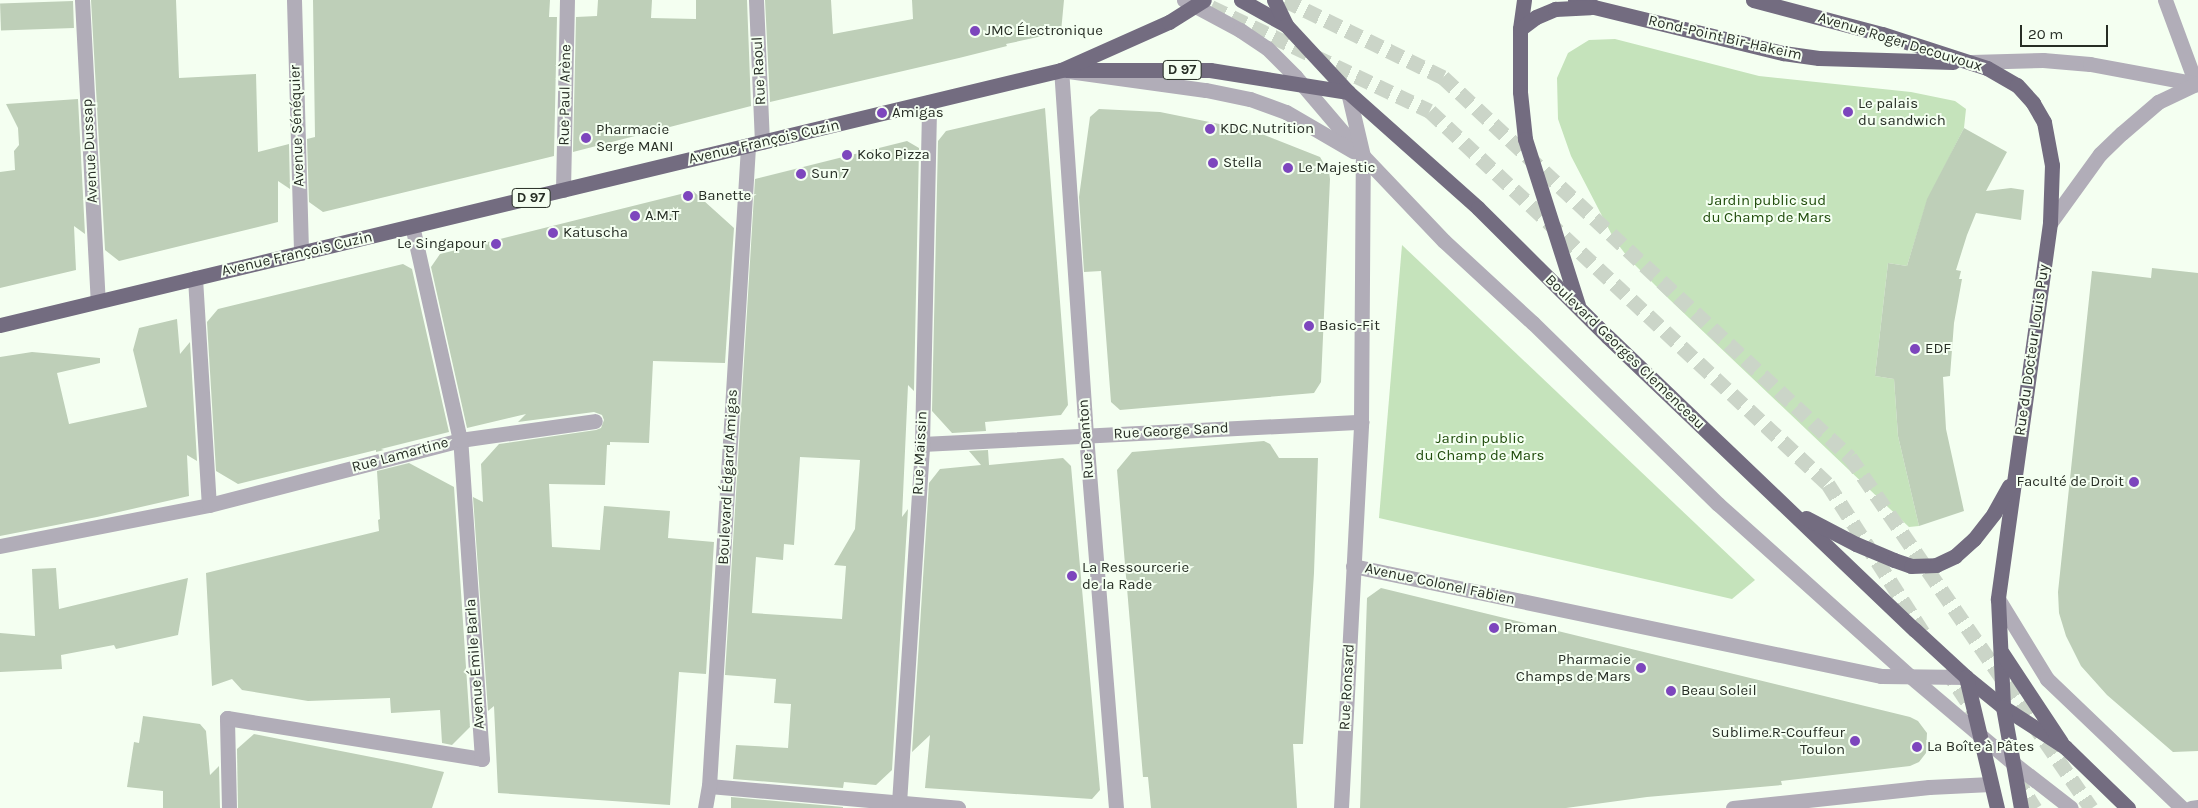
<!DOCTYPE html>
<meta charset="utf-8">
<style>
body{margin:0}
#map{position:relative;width:2198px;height:808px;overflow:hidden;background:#f4fff1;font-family:Karla,sans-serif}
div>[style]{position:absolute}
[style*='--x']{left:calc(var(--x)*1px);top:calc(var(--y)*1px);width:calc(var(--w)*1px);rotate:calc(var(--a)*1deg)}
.green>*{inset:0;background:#c5e3bb}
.building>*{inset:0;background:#becfb8;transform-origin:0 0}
.highway-tunnel>*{height:15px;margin-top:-7.5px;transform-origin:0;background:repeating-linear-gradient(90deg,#cbd5c8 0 15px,transparent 0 23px)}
.minor>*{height:15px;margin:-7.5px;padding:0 7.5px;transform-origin:7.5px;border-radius:7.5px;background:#b1adb8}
.major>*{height:15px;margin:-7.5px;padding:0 7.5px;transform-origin:7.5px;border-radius:7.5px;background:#736c80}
.dots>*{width:14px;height:14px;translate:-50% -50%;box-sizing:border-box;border:2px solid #f4fff1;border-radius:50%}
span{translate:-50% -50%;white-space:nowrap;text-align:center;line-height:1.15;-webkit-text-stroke:4px #f4fff1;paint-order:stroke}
.shield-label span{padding:1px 4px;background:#f4fff1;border:1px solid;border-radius:4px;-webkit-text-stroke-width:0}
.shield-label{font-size:14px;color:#272e25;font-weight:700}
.poi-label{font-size:15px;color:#272e25}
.left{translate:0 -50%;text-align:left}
.right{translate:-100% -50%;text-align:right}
.street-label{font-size:15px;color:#272e25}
.park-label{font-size:15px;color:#204c0c}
.scale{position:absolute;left:2020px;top:25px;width:88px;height:22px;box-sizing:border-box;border:2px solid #272e25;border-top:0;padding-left:6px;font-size:15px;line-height:18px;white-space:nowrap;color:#272e25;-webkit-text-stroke:4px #f4fff1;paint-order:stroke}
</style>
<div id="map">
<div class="green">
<div style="clip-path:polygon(1615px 39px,1759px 76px,1911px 92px,1955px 101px,1966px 109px,1964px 128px,1927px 201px,1907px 266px,1888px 263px,1875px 376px,1894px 379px,1898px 436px,1919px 526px,1909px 527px,1669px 299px,1629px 259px,1614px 239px,1571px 156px,1558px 119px,1557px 78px,1568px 53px,1589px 40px)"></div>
<div style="clip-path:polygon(1402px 245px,1755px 580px,1732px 599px,1379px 518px)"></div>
</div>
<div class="building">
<div style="clip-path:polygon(91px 0,176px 0,179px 78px,256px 74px,258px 152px,289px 144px,290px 189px,278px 181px,278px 222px,119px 261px,105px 250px)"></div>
<div style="clip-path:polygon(313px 0,550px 0,549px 17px,557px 17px,554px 156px,323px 212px,309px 202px,307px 139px,315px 137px)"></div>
<div style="clip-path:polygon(598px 0,652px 0,651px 18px,696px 19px,696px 0,747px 0,751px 106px,573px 152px,576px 17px,597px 16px)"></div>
<div style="clip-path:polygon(765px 0,831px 0,833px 34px,913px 19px,912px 0,1064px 0,1061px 32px,1006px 44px,1007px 46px,959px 58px,770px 102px)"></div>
<div style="left:73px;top:1px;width:27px;height:73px;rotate:88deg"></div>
<div style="clip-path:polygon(78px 99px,85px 234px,74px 226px,76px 270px,0 288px,0 172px,15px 170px,14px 151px,19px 145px,18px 128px,6px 104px)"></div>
<div style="clip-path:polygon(1045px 108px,1068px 405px,1061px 415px,985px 422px,986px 431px,952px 433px,932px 411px,938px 141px,946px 131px)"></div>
<div style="clip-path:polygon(1099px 109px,1160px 112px,1254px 131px,1320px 157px,1329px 172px,1330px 179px,1321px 382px,1314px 393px,1120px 410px,1111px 402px,1101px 271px,1084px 272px,1079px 197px,1090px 117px)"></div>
<div style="clip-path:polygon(1964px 128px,2007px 152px,1986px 191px,2011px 188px,2024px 190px,2021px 220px,1976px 213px,1967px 235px,1956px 270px,1961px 271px,1959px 279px,1962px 279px,1954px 323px,1950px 376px,1943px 377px,1946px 429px,1964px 511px,1919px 526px,1898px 436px,1894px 379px,1875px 376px,1888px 263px,1907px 266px,1927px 199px)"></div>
<div style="clip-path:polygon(evenodd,907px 141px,919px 148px,914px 391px,908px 385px,902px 517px,908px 509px,892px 770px,876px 785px,844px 782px,843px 788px,733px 779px,736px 745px,788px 748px,791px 704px,774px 703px,776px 679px,725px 675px,755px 179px,907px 141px,800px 457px,860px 460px,855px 529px,834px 565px,846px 566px,842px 619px,752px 613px,756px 557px,783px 560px,784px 544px,794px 545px,800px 457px)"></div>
<div style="clip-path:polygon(693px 191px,734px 228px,725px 363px,653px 361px,649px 443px,610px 442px,610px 445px,607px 445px,605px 485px,549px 484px,552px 547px,600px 550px,604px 506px,670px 511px,668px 538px,714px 542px,706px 674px,679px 672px,670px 805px,498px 793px,494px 706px,488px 711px,473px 497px,483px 502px,481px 464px,499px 444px,596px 430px,601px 428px,604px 420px,602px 415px,594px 412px,518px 422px,526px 414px,467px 428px,431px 267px,440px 254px)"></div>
<div style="clip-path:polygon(403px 264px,412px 269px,449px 432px,381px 449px,384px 450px,376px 452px,376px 450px,238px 484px,216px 471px,207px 322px,218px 309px)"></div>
<div style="clip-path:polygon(2152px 268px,2198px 273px,2198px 751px,2173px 752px,2107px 695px,2081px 666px,2066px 636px,2059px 613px,2058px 592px,2092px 271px,2151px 278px)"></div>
<div style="clip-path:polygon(177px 319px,180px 354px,190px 342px,197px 461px,187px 455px,189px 496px,97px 517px,0 536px,0 357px,32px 352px,100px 358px,100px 363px,57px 373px,69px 424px,147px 407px,133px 350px,139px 328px)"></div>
<div style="clip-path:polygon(1264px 441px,1270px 444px,1279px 458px,1318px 458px,1314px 573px,1303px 744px,1293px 744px,1297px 808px,1151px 808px,1148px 777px,1143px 777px,1117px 470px,1132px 452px)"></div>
<div style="clip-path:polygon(988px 450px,989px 465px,1063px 458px,1071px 466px,1100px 790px,1092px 799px,925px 788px,930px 735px,912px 752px,929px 483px,940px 469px,981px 465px,969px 451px)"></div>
<div style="clip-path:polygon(409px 463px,454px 487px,470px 727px,452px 745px,442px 743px,440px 710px,391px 713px,390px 698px,308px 701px,242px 690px,232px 679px,212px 686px,206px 573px,379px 531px,378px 520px,380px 519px,377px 471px)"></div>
<div style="clip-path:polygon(56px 568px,59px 609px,188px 578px,178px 635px,116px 649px,114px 645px,61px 655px,62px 669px,0 672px,0 633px,35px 636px,32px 569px)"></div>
<div style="clip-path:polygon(1381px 588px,1910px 717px,1918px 721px,1927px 733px,1926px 753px,1919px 762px,1910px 766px,1781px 781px,1782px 785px,1647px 797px,1566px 808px,1360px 808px,1367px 598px)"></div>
<div style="clip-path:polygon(143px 716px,200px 724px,206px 731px,210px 775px,219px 766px,220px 808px,163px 808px,163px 791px,127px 787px,134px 742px,139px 743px)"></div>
<div style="clip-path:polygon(254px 734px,407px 764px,444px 772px,432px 808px,238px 808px,237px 749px)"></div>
<div style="clip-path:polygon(731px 797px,843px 807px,843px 808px,731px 808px)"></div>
</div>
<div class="highway-tunnel">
<div style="--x:1285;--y:0;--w:176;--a:26"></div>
<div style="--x:1443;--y:77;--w:557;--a:43.04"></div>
<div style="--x:1850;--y:457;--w:426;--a:55.5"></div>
<div style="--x:1211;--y:7;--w:242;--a:25.4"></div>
<div style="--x:1430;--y:111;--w:545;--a:43.14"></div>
<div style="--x:1828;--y:484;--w:182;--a:57.4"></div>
<div style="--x:1946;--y:669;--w:49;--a:56.6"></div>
<div style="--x:2016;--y:778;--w:36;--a:58"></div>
</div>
<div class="minor">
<div style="--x:82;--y:0;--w:301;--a:87"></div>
<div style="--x:294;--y:0;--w:253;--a:88.4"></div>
<div style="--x:756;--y:0;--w:142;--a:87.6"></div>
<div style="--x:1184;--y:0;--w:64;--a:28.2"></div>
<div style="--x:1240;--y:30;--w:32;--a:34"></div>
<div style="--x:1267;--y:48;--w:40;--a:45"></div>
<div style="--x:1295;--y:76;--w:105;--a:49.6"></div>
<div style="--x:1363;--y:156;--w:117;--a:46.4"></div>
<div style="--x:1444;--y:241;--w:121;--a:42.7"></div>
<div style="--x:1533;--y:323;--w:259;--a:44.4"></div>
<div style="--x:1718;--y:504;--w:258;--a:41.9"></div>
<div style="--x:1910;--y:676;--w:135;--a:40.2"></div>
<div style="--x:2013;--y:763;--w:73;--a:37.8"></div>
<div style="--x:2165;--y:0;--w:90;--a:69.7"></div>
<div style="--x:1971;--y:62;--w:72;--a:-1.6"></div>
<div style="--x:2043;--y:60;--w:47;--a:4.9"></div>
<div style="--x:2090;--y:64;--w:110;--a:10.5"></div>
<div style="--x:563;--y:190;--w:190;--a:-88.8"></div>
<div style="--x:2050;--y:223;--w:85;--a:-54.1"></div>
<div style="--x:2100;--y:154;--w:30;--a:-44"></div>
<div style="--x:2122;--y:133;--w:48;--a:-40.7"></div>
<div style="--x:2158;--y:102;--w:42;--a:-25.3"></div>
<div style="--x:195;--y:278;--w:227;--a:86.5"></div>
<div style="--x:922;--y:444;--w:440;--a:-2.9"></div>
<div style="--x:0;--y:546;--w:213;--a:-11.1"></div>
<div style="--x:209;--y:505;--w:259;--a:-14.5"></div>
<div style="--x:460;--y:440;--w:136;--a:-8"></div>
<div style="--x:1353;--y:566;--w:539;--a:11.77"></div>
<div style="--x:1881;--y:676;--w:85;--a:0.7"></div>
<div style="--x:1998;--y:599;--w:94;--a:58.5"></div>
<div style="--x:2047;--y:679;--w:187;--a:43.7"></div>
<div style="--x:709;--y:786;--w:250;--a:5"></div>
<div style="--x:899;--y:803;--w:360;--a:-86.3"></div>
<div style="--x:922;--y:444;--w:342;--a:-88.8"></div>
<div style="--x:229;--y:808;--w:90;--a:-91.3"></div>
<div style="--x:227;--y:718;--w:258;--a:9.1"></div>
<div style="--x:482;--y:759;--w:320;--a:-93.9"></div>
<div style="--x:460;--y:440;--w:219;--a:-102.6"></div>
<div style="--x:705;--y:808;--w:22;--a:-80"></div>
<div style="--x:709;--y:786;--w:641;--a:-86.51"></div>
<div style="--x:1116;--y:808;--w:374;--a:-94.6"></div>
<div style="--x:1086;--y:435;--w:366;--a:-93.9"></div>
<div style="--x:1061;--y:70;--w:146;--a:7.9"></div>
<div style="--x:1206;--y:90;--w:45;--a:11.6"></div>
<div style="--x:1250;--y:99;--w:38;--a:20"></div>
<div style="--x:1286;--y:112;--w:78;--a:30.2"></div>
<div style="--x:1341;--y:808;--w:387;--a:-87"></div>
<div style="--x:1361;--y:422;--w:266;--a:-89.6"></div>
<div style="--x:1363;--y:156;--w:66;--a:-103.2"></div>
<div style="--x:1733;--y:808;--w:197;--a:-6.1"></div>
<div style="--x:1929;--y:787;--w:62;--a:-2.8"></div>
<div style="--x:2191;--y:808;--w:7;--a:-8"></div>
</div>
<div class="major">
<div style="--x:1241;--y:0;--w:51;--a:29.1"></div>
<div style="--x:1274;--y:0;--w:28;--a:64"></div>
<div style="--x:1286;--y:25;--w:91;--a:47.2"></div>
<div style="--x:1348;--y:92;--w:174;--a:41.7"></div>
<div style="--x:1478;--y:208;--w:183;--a:44.8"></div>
<div style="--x:1608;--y:337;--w:424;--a:43.7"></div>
<div style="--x:1915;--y:630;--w:69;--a:42.7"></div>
<div style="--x:1966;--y:677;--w:48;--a:39"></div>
<div style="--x:2003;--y:707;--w:74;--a:32.8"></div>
<div style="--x:2065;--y:747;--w:88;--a:44.1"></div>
<div style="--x:1524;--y:0;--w:29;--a:98"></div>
<div style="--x:1520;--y:29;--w:63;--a:90"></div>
<div style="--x:1520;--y:92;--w:47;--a:83.9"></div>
<div style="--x:1525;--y:139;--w:174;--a:72.3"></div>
<div style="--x:1575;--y:0;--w:20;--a:20"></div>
<div style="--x:1594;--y:7;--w:195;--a:13.7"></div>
<div style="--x:1783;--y:53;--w:36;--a:8"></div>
<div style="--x:1819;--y:58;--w:134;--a:1.7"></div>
<div style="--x:1753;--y:0;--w:133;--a:14.8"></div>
<div style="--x:1882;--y:34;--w:110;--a:17.9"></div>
<div style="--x:1987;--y:68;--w:34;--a:30"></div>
<div style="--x:2017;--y:85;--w:24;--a:48"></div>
<div style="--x:2033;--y:103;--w:22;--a:60"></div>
<div style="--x:2044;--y:122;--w:44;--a:79.5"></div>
<div style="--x:2052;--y:165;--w:58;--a:92"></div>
<div style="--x:2050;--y:223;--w:380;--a:97.9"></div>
<div style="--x:1998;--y:599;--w:108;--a:87.3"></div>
<div style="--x:2003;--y:707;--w:103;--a:79.9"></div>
<div style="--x:1520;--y:29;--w:20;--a:-37"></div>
<div style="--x:1536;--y:17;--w:21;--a:-23"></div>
<div style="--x:1555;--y:9;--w:35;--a:-3"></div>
<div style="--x:1066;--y:70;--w:144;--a:0"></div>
<div style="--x:1210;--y:70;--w:140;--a:9.1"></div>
<div style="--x:0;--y:325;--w:1091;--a:-13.51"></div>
<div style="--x:1061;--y:70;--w:118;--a:-24"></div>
<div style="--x:1169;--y:22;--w:41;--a:-32.2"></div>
<div style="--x:1806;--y:518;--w:56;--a:27.5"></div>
<div style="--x:1856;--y:544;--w:41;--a:22.8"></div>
<div style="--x:1894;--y:560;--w:18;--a:19"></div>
<div style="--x:1911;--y:566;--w:25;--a:-2"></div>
<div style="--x:1936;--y:565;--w:21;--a:-25"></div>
<div style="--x:1955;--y:556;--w:25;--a:-42"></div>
<div style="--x:1974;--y:539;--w:33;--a:-52"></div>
<div style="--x:1994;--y:513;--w:31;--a:-61"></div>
<div style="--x:2002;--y:653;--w:107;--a:56.5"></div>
<div style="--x:1966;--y:677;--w:135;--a:76.7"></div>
</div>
<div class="dots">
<div style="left:975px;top:31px;background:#7d46bd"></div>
<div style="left:1848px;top:112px;background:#7d46bd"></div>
<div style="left:882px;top:113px;background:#7d46bd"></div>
<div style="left:1210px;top:129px;background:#7d46bd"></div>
<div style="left:586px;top:138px;background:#7d46bd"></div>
<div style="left:847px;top:155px;background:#7d46bd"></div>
<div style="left:1213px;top:163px;background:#7d46bd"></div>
<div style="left:1288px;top:168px;background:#7d46bd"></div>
<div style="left:801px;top:174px;background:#7d46bd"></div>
<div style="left:688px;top:196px;background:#7d46bd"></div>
<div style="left:635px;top:216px;background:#7d46bd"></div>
<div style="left:553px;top:233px;background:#7d46bd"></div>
<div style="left:496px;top:244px;background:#7d46bd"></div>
<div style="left:1309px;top:326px;background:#7d46bd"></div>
<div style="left:1915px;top:349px;background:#7d46bd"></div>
<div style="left:2134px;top:482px;background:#7d46bd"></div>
<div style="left:1072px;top:576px;background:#7d46bd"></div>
<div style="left:1494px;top:628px;background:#7d46bd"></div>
<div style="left:1641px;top:668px;background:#7d46bd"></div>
<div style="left:1671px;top:691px;background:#7d46bd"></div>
<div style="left:1855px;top:741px;background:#7d46bd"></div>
<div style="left:1917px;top:747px;background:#7d46bd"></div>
</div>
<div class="shield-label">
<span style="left:1182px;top:70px">D 97</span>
<span style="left:531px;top:198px">D 97</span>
</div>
<div class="poi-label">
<span class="left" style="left:985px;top:31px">JMC Électronique</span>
<span class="left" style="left:1858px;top:112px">Le palais<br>du sandwich</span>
<span class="left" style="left:892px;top:113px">Amigas</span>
<span class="left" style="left:596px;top:138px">Pharmacie<br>Serge MANI</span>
<span class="left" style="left:1220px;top:129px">KDC Nutrition</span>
<span class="left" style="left:857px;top:155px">Koko Pizza</span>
<span class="left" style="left:1223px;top:163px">Stella</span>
<span class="left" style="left:1298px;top:168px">Le Majestic</span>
<span class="left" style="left:811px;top:174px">Sun 7</span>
<span class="left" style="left:698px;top:196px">Banette</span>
<span class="left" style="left:645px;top:216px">A.M.T</span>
<span class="left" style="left:563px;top:233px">Katuscha</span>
<span class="right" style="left:486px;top:244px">Le Singapour</span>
<span class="left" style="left:1319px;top:326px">Basic-Fit</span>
<span class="left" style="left:1925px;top:349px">EDF</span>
<span class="right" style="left:2124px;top:482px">Faculté de Droit</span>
<span class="left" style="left:1082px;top:576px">La Ressourcerie<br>de la Rade</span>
<span class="left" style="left:1504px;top:628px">Proman</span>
<span class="right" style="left:1631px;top:668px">Pharmacie<br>Champs de Mars</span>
<span class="left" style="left:1681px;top:691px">Beau Soleil</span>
<span class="right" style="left:1845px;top:741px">Sublime.R-Couffeur<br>Toulon</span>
<span class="left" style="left:1927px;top:747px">La Boîte à Pâtes</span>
</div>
<div class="street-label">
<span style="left:1725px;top:38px;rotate:13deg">Rond-Point Bir-Hakeim</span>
<span style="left:1900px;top:42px;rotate:17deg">Avenue Roger Decouvoux</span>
<span style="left:759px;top:71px;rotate:-93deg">Rue Raoul</span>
<span style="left:565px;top:95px;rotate:-89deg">Rue Paul Arène</span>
<span style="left:297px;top:126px;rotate:-92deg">Avenue Sénéquier</span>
<span style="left:764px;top:142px;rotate:-13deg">Avenue François Cuzin</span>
<span style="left:90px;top:151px;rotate:-93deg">Avenue Dussap</span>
<span style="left:297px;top:254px;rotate:-13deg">Avenue François Cuzin</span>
<span style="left:2032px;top:350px;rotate:-82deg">Rue du Docteur Louis Puy</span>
<span style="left:1625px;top:352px;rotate:44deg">Boulevard Georges Clemenceau</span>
<span style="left:1171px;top:431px;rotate:-3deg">Rue George Sand</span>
<span style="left:1086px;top:439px;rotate:-94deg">Rue Danton</span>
<span style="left:920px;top:453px;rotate:-87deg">Rue Maissin</span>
<span style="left:400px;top:455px;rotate:-15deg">Rue Lamartine</span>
<span style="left:728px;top:477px;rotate:-87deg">Boulevard Édgard Amigas</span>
<span style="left:1440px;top:584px;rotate:12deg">Avenue Colonel Fabien</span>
<span style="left:475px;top:664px;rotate:-94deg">Avenue Émile Barla</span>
<span style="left:1347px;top:687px;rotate:-87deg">Rue Ronsard</span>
</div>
<div class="park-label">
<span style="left:1767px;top:209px">Jardin public sud<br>du Champ de Mars</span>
<span style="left:1480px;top:447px">Jardin public<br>du Champ de Mars</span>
</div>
<div class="scale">20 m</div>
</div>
